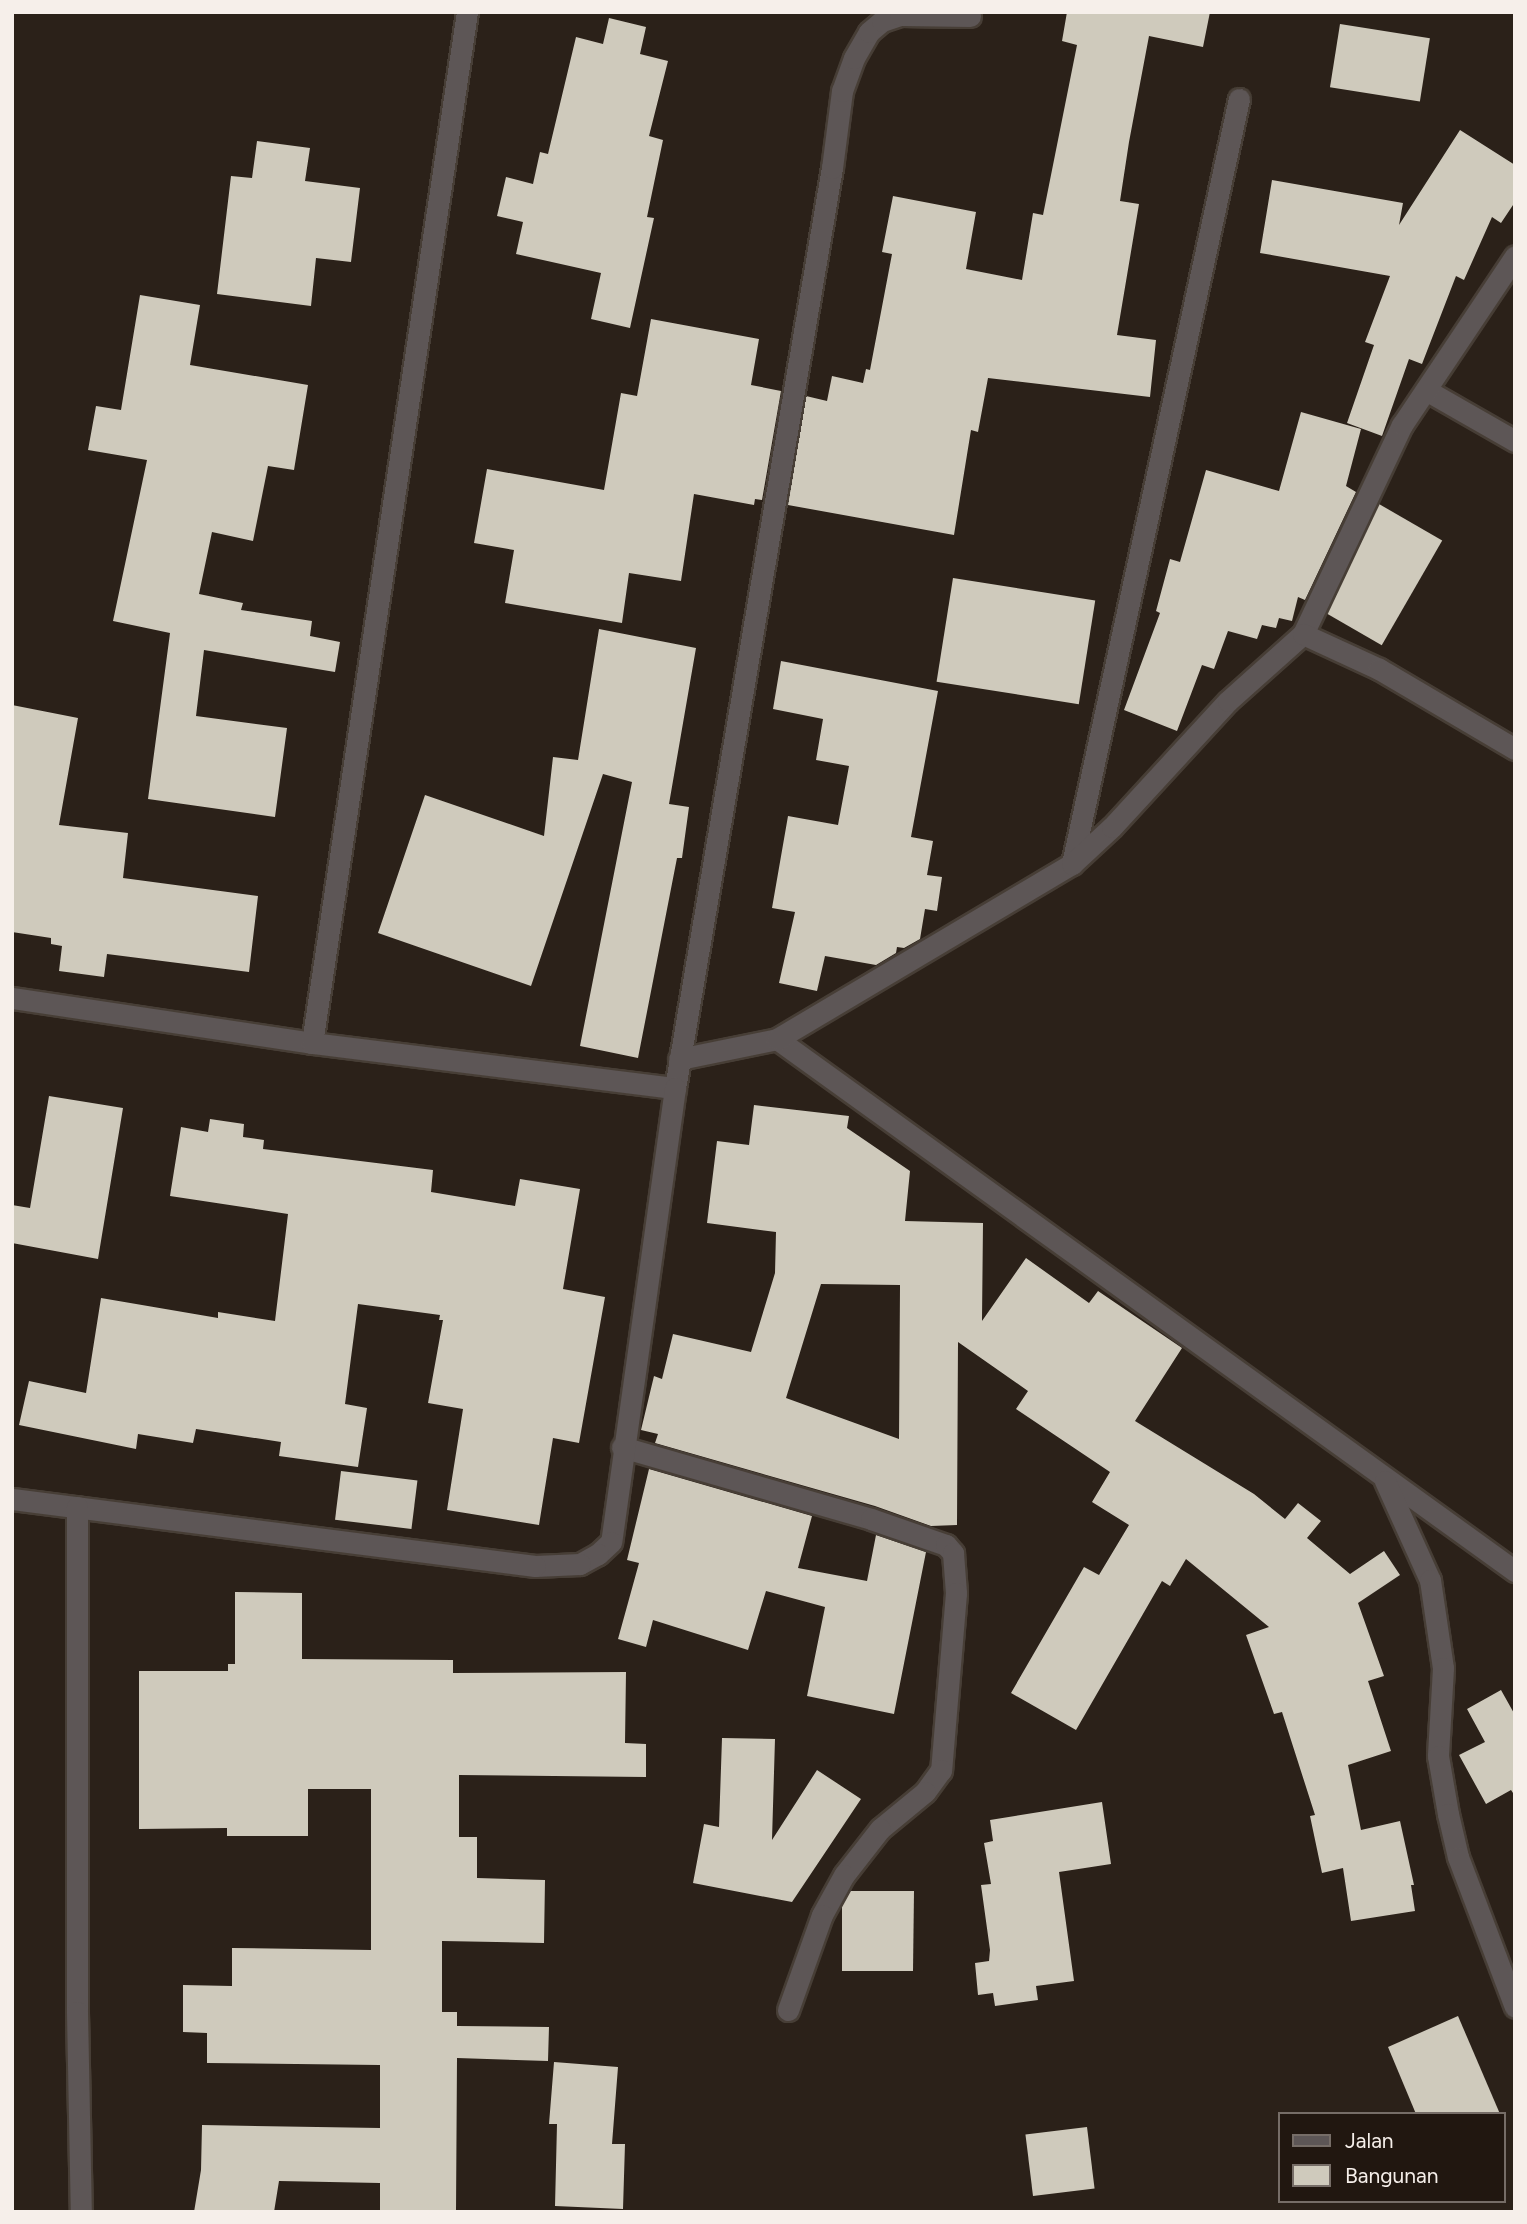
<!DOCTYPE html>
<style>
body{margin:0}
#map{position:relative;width:1527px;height:2224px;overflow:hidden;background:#2b2119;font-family:Figtree,sans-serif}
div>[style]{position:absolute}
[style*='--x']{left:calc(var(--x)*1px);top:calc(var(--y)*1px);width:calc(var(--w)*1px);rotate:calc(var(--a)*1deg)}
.building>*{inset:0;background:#cfcabc;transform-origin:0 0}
.roads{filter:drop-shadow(2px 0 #473e36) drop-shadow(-2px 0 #473e36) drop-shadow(0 2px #473e36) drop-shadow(0 -2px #473e36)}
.minor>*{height:21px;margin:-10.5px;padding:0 10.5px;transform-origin:10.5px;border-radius:10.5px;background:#5d5656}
.tertiary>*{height:21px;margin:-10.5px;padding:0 10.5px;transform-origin:10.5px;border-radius:10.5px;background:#5d5656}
span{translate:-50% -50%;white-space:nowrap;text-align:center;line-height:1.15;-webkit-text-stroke:7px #211710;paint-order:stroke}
.frame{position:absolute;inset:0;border:14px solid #f6efea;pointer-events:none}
.legend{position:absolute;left:1278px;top:2112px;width:228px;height:91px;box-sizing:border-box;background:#211710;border:2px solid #766d67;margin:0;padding:9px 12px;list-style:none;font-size:21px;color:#f6efea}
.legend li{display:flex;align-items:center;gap:14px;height:35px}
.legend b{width:35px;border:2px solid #766d67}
</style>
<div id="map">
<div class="building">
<div style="clip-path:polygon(1067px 12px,1210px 12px,1203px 47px,1149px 36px,1129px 142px,1120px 201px,1139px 204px,1117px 335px,1156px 340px,1150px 397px,988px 378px,978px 432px,971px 430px,954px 535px,788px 505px,806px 396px,827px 401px,832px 376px,863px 383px,866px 369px,870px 370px,892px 254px,882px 252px,893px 196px,976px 212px,966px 269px,1022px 280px,1033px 213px,1043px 215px,1077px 45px,1062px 41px)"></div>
<div style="clip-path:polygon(609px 18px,646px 27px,640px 54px,668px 61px,649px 136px,663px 140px,647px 217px,654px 218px,630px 328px,591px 319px,601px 273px,516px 254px,523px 222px,497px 216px,506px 177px,533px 184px,540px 152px,548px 154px,576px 37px,603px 44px)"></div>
<div style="left:1340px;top:24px;width:91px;height:64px;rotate:9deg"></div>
<div style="clip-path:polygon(1460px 130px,1515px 165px,1515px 202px,1501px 223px,1492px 217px,1464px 280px,1456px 276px,1422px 364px,1409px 359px,1382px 436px,1347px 423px,1374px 345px,1365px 342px,1390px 276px,1260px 253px,1272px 180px,1403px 203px,1399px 225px)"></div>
<div style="clip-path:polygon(257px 141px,310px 148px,305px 181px,360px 188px,351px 262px,316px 258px,311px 306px,217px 294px,231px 176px,252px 178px)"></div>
<div style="clip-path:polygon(140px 295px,200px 305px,190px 365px,308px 385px,294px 470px,268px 466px,253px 541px,212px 532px,199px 594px,243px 603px,241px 610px,312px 621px,310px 636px,340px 642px,335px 672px,204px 650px,196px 716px,287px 728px,275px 817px,148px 799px,170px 633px,113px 621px,147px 460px,88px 450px,96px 406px,121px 410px)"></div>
<div style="clip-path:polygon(651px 319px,759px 339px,751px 385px,781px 391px,762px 500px,755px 499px,754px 505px,694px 494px,681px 581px,629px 573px,622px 623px,505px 603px,514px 550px,474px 543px,487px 469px,604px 490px,621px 393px,637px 396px)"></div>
<div style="clip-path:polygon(1301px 412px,1361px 429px,1346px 486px,1356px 492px,1305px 600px,1298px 597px,1292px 621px,1279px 618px,1276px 628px,1262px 625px,1257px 639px,1228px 631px,1214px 669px,1202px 665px,1177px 731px,1124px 710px,1160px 613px,1156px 611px,1170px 559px,1180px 562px,1206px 470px,1279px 491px)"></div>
<div style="left:1379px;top:504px;width:73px;height:121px;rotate:30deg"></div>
<div style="left:953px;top:578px;width:144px;height:105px;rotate:9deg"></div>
<div style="clip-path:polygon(599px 629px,696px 648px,669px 804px,689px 807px,682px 858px,677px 858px,638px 1058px,580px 1046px,632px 782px,603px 774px,531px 986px,378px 933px,425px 795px,544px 836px,553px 757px,578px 760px)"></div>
<div style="clip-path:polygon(781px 661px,938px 691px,911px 837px,933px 841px,927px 875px,942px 877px,937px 911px,925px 909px,920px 939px,904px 948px,897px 947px,896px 953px,876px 965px,825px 956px,817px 991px,779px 983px,795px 912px,772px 908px,788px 816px,838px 825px,849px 766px,816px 760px,823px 719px,773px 709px)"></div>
<div style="clip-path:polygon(12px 705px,78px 718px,59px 825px,128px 833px,123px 878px,258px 896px,249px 972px,107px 954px,104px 977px,59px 971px,62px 946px,51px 944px,51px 938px,12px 932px)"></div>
<div style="clip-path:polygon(49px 1096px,123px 1108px,98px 1259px,12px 1243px,12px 1205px,30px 1208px)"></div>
<div style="clip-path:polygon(evenodd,754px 1105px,849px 1116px,847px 1128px,910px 1171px,905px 1221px,983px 1223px,982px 1321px,1026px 1258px,1089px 1303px,1098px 1291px,1182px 1348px,1135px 1421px,1254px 1494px,1285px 1519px,1298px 1503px,1321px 1521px,1307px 1538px,1350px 1574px,1384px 1551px,1400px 1575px,1358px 1603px,1384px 1676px,1368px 1681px,1391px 1751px,1348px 1765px,1361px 1830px,1400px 1821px,1414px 1885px,1411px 1885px,1415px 1911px,1351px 1921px,1343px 1868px,1322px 1873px,1310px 1816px,1315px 1815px,1282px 1712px,1274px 1714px,1246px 1635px,1269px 1627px,1186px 1559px,1170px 1586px,1162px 1581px,1076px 1730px,1011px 1693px,1084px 1567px,1099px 1575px,1129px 1525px,1092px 1502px,1110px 1472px,1016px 1409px,1028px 1391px,958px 1342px,957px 1525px,931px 1526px,875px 1506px,655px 1443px,658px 1434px,641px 1430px,654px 1376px,662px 1379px,673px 1334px,751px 1352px,775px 1273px,776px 1232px,707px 1223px,717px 1141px,749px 1145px,754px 1105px,821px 1284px,900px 1285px,899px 1439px,786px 1398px,821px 1284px)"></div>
<div style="clip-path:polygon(210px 1119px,244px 1124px,243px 1137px,264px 1140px,263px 1149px,433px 1170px,431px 1192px,515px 1206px,520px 1179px,580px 1189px,563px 1289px,605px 1297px,579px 1443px,553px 1438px,539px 1525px,447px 1510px,463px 1409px,428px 1403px,443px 1320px,439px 1320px,440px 1315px,358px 1304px,345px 1404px,367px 1408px,358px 1467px,279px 1456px,281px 1442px,196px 1429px,193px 1443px,138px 1434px,136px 1449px,19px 1425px,29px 1381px,86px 1393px,101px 1298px,218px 1318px,218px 1312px,275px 1321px,288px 1214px,170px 1196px,181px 1127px,208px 1132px)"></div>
<div style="clip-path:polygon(649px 1469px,812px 1516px,798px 1568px,867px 1581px,876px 1535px,926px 1552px,894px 1714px,807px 1696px,825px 1607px,766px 1591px,748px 1650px,653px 1620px,646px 1647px,618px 1639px,639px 1563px,627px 1560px)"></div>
<div style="left:341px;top:1471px;width:77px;height:49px;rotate:7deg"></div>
<div style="clip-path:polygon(235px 1592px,302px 1593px,302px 1659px,453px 1660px,453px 1673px,626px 1672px,625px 1743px,646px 1744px,646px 1777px,459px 1775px,459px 1837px,477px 1837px,477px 1878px,545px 1880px,544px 1943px,442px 1941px,442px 2012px,457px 2012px,457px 2026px,549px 2027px,548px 2061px,457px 2058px,456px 2212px,380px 2212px,380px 2183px,279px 2181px,274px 2212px,194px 2212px,201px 2170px,202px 2125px,380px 2128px,380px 2065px,207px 2063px,207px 2033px,183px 2032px,183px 1985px,232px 1986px,232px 1948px,371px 1950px,371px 1789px,308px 1789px,308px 1836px,227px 1836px,227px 1828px,139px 1829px,139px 1671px,228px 1671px,228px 1664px,235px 1664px)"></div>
<div style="clip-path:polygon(1501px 1690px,1515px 1715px,1515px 1796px,1511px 1790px,1486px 1804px,1459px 1755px,1485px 1742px,1467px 1709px)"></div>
<div style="clip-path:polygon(722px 1738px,775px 1739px,772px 1840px,817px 1770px,861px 1799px,792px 1902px,693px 1883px,704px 1824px,719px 1827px)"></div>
<div style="clip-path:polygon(1102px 1802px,1111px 1864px,1059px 1872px,1074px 1981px,1036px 1986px,1038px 2000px,995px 2006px,993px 1993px,978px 1995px,975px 1963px,989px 1961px,990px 1950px,981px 1885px,991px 1884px,984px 1843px,993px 1841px,990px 1820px)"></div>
<div style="clip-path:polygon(850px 1891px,914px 1891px,913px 1971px,842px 1971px,842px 1906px)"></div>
<div style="clip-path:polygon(1458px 2016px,1500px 2114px,1416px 2114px,1388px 2047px)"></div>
<div style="clip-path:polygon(554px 2062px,618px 2067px,612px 2144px,625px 2144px,623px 2209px,555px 2206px,557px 2124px,549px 2124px)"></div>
<div style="left:1087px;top:2127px;width:62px;height:62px;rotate:83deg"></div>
</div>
<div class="roads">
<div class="minor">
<div style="--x:1426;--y:390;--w:103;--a:29.8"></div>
<div style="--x:1303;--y:634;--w:231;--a:-64.7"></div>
<div style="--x:1402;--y:425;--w:203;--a:-56.2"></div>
<div style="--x:1072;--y:864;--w:783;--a:-77.69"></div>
<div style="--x:777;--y:1039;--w:910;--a:35.79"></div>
<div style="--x:679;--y:1059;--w:100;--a:-11.5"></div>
<div style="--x:777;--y:1039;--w:343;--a:-30.7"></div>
<div style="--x:1072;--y:864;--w:54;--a:-42.8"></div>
<div style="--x:1112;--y:827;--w:171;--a:-47.4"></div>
<div style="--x:1228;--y:701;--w:101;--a:-41.8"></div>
<div style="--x:1303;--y:634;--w:84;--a:24.7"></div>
<div style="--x:1379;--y:669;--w:158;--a:30.5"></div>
<div style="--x:675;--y:1088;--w:933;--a:-80.32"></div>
<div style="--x:832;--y:168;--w:78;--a:-82.6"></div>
<div style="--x:842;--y:91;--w:35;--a:-70"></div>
<div style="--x:854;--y:58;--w:30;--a:-60"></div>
<div style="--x:869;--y:32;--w:17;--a:-40"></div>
<div style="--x:882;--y:21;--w:19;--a:-18"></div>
<div style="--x:900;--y:15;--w:70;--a:0.8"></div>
<div style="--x:622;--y:1447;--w:259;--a:16.1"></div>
<div style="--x:871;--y:1519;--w:79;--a:19.1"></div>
<div style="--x:946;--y:1545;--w:11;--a:49"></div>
<div style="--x:953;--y:1553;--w:40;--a:85.7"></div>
<div style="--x:956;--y:1593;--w:178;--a:94.8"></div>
<div style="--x:941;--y:1770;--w:27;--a:126"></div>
<div style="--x:925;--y:1792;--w:58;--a:140.6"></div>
<div style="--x:880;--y:1829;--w:58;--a:128"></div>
<div style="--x:844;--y:1875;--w:46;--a:118.8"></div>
<div style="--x:822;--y:1915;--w:101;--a:109.7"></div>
<div style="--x:1385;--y:1481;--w:109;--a:65.6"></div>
<div style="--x:1430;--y:1580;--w:89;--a:81.6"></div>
<div style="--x:1443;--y:1668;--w:88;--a:93.3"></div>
<div style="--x:1438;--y:1756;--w:59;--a:80.2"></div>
<div style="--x:1448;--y:1814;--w:44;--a:76.9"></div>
<div style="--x:1458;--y:1857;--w:160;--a:69.2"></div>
</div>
<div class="tertiary">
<div style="--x:12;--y:998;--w:303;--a:8.5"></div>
<div style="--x:312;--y:1043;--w:366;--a:7.1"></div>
<div style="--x:675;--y:1088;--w:458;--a:98"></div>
<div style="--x:611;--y:1542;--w:18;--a:137"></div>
<div style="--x:598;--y:1554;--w:21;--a:151"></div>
<div style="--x:580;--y:1564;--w:45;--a:177.5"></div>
<div style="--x:535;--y:1566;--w:527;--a:-172.7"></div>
<div style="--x:312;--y:1043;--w:1043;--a:-81.45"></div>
<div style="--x:77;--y:1507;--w:505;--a:90"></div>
<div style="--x:77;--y:2012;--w:200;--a:88.9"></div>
</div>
</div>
<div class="frame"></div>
<ul class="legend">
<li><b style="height:9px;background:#5d5656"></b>Jalan</li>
<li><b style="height:19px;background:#cfcabc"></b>Bangunan</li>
</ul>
</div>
